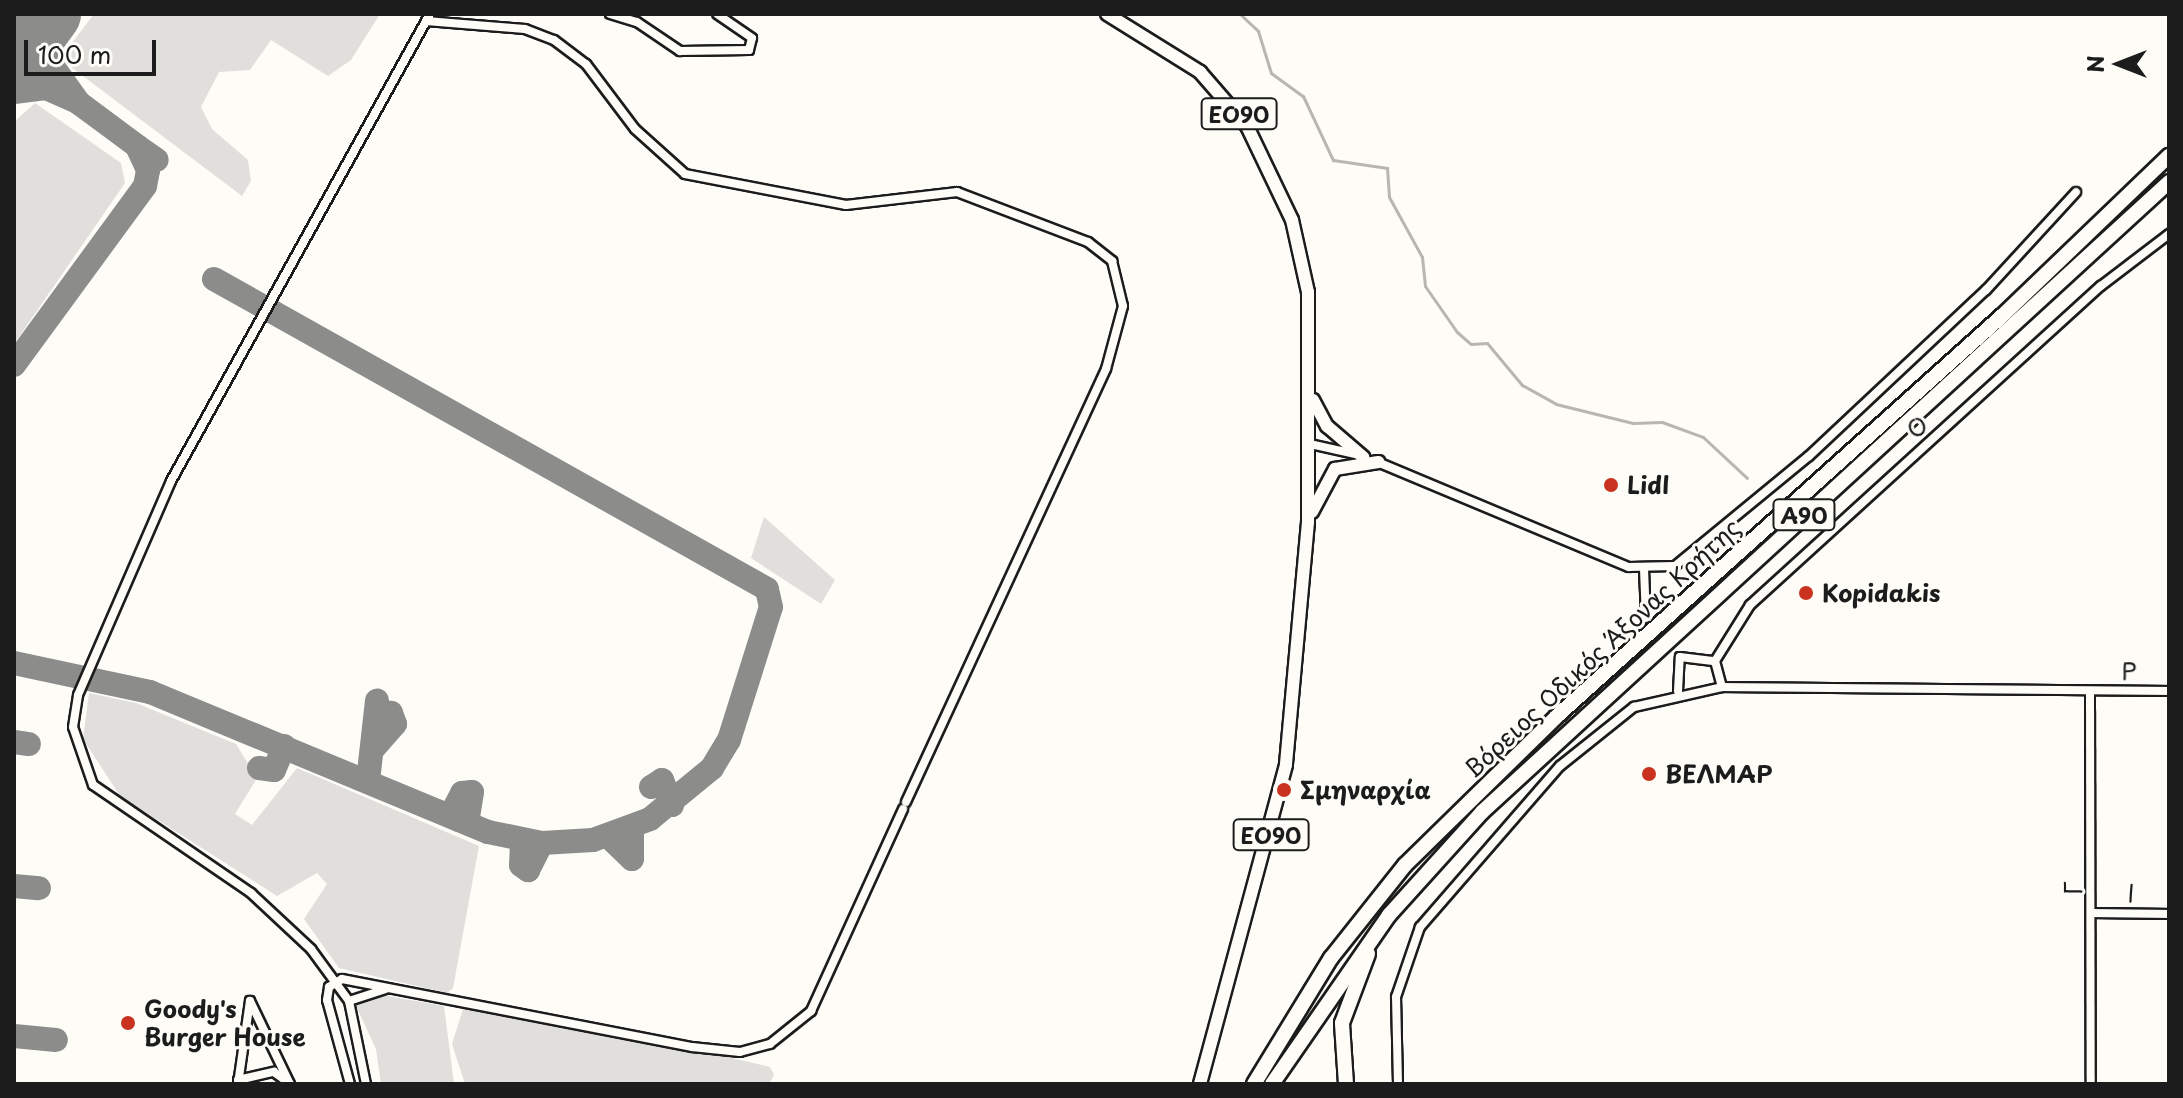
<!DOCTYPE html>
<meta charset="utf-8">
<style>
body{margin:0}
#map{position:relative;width:2183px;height:1098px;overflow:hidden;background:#fdfcf7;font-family:"Playpen Sans",sans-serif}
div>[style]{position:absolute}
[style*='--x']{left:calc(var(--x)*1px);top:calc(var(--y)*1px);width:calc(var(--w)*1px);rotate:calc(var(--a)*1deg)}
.green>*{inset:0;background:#e0dfdb}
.stream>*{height:3px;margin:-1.5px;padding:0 1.5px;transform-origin:1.5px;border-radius:1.5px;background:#b7b6b2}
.taxiway>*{height:24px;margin:-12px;padding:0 12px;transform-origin:12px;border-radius:12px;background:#8c8c8a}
.runway>*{height:60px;margin:-30px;padding:0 30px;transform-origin:30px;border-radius:30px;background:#8c8c8a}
.minor-tunnel>*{height:8px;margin-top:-4px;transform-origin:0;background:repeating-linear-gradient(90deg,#dbdad6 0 8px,transparent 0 12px)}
.roads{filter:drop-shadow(2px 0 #1c1c1c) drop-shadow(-2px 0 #1c1c1c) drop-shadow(0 2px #1c1c1c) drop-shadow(0 -2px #1c1c1c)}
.minor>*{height:8px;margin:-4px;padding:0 4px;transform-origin:4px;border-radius:4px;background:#fdfcf7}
.primary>*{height:12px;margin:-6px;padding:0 6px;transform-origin:6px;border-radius:6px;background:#fdfcf7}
.motorway>*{height:14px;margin:-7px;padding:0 7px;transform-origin:7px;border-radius:7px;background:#fdfcf7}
.dots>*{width:22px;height:22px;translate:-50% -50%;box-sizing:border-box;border:4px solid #fdfcf7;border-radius:50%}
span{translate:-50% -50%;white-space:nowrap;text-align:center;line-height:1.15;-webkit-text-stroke:6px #fdfcf7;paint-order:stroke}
.shield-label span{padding:2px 6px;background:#fdfcf7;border:2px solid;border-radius:6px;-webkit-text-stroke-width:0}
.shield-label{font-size:22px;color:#1c1c1c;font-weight:700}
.street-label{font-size:24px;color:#1c1c1c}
.poi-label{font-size:24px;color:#1c1c1c;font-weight:700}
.left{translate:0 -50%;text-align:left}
.frame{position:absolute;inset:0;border:16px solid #1c1c1c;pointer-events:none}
.north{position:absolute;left:2079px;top:24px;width:80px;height:80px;-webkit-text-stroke:6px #fdfcf7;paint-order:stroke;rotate:270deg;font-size:22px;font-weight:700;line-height:32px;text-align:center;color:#1c1c1c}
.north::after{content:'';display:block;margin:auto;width:28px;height:36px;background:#1c1c1c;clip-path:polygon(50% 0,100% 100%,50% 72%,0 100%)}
.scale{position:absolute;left:24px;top:40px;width:132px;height:36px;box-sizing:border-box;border:4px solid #1c1c1c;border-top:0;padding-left:10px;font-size:24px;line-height:28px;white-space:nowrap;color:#1c1c1c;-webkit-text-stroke:6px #fdfcf7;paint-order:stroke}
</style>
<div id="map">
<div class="green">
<div style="clip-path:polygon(94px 14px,380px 14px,351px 60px,328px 76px,271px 40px,250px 70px,219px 72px,201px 107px,212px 129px,248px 160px,251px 181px,242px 196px,71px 67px,68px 48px)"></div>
<div style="clip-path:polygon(35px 103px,121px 163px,125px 183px,14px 344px,14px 122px)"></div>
<div style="clip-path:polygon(764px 517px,835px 580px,821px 604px,751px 558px)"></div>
<div style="clip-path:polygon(89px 693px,136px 703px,236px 744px,257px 778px,235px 814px,252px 825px,297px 768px,479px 846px,453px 988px,447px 993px,339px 968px,304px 919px,327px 884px,317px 873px,277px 896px,120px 796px,83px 739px)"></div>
<div style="clip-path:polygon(376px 994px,444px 1006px,454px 1084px,381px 1084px,376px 1049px,356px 1006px)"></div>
<div style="clip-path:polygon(464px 1006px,727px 1057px,770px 1067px,774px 1075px,769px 1084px,465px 1084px,452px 1044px)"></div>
</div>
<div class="stream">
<div style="--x:1240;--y:14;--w:25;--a:43"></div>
<div style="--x:1258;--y:31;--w:44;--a:72.8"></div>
<div style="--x:1271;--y:73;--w:39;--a:36"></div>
<div style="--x:1303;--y:96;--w:71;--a:64.9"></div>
<div style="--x:1333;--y:160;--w:55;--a:8.4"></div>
<div style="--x:1387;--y:168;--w:29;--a:86"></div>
<div style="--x:1389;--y:197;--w:68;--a:61.2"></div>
<div style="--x:1422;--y:257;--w:29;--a:84"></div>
<div style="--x:1425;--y:286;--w:56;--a:55.2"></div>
<div style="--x:1457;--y:332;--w:18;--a:41"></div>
<div style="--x:1471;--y:344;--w:16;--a:-4"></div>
<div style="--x:1487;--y:343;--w:55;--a:50.2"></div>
<div style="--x:1522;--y:385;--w:39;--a:29"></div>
<div style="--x:1556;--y:404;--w:79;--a:13.9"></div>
<div style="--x:1633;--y:423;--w:29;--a:-2"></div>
<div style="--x:1662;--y:422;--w:44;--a:20.1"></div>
<div style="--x:1703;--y:437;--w:60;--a:43"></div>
</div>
<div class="taxiway">
<div style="--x:14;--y:92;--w:32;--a:-7"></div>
<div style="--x:46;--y:88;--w:36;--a:24"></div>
<div style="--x:79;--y:103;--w:55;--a:-125.4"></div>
<div style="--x:47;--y:58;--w:44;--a:-82.2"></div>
<div style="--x:79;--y:103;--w:72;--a:36.6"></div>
<div style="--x:14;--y:365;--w:222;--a:-53.8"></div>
<div style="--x:145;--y:186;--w:16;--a:-79"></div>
<div style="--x:148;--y:170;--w:26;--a:-115"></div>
<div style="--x:137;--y:146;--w:24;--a:35"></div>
<div style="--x:14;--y:663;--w:139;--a:12"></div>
<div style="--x:150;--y:692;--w:366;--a:22.5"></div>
<div style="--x:488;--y:832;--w:55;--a:11.5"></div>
<div style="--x:542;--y:843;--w:51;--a:-3.4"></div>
<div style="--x:593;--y:840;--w:61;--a:-20.2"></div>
<div style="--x:650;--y:819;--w:80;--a:-39.4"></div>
<div style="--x:712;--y:768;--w:33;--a:-59"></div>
<div style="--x:729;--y:740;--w:139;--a:-72.5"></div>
<div style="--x:771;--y:607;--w:18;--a:-103"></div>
<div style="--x:767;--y:589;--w:634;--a:-150.73"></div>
<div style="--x:14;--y:742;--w:15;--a:8"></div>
<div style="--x:374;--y:748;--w:32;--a:-49"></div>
<div style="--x:395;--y:724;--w:12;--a:-110"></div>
<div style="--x:391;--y:713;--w:15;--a:-176"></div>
<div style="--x:259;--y:768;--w:15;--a:8"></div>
<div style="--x:274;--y:770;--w:26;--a:-67"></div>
<div style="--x:368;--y:781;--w:81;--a:-83.6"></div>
<div style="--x:651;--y:787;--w:13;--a:-32"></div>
<div style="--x:662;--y:780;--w:27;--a:68"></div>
<div style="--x:450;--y:816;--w:26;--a:-62"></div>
<div style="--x:462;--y:793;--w:10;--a:-6"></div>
<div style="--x:472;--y:792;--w:24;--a:99"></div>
<div style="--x:468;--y:816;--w:10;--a:156"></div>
<div style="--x:608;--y:836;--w:33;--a:44"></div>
<div style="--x:632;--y:859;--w:32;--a:-90"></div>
<div style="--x:522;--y:840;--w:25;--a:92"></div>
<div style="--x:521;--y:865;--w:9;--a:36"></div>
<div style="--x:528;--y:870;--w:30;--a:-63"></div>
<div style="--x:14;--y:886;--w:25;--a:5"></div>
<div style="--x:14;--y:1036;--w:42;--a:5.4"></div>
</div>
<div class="runway">
<div style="--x:14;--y:65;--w:63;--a:-54"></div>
</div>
<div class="minor-tunnel">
<div style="--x:1654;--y:627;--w:29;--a:49"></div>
</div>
<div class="roads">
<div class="minor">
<div style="--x:610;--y:14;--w:28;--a:17"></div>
<div style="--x:637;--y:22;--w:52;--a:34"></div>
<div style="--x:680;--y:51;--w:69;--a:-0.8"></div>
<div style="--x:749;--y:50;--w:12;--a:-76"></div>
<div style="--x:752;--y:38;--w:42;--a:-145.6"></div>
<div style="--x:426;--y:21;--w:99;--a:4.6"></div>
<div style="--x:525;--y:29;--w:31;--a:21"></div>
<div style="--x:554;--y:40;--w:40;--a:37"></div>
<div style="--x:586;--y:64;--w:81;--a:53"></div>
<div style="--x:635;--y:129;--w:67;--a:42"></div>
<div style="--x:685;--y:174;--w:164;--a:10.9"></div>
<div style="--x:846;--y:205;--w:112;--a:-6.7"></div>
<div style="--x:957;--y:192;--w:140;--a:20.9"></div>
<div style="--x:1088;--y:242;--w:31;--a:38"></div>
<div style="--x:1112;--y:261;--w:46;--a:76.3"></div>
<div style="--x:1123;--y:306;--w:65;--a:105.1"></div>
<div style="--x:1106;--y:369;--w:477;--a:114.8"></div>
<div style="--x:1310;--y:444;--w:46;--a:12.5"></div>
<div style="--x:1375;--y:461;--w:275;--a:22.7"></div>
<div style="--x:1629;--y:567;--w:46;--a:-1.2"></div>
<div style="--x:1675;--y:566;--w:173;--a:-39.4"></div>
<div style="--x:1809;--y:456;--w:243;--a:-43.2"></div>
<div style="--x:1986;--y:290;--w:133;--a:-47.4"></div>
<div style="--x:1644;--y:569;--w:49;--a:87.7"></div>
<div style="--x:1715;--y:661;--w:66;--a:-58"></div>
<div style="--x:1750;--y:605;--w:474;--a:-42.3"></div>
<div style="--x:2101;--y:286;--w:86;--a:-37.4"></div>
<div style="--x:1715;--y:661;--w:27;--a:75"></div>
<div style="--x:1678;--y:691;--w:34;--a:-87"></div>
<div style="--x:1680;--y:657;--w:35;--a:7"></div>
<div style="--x:2090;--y:692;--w:392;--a:89.9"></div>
<div style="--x:2093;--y:913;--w:76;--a:0.8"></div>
<div style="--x:349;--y:1001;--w:38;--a:-18"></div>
<div style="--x:238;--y:1080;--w:37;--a:-13"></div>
<div style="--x:274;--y:1072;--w:19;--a:36"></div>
<div style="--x:238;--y:1084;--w:84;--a:-81.8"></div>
<div style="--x:250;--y:1001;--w:92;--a:64.3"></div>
<div style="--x:350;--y:1084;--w:87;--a:-105.3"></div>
<div style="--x:327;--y:1000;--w:13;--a:-81"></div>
<div style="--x:329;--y:987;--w:15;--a:-32"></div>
<div style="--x:342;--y:979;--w:357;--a:11"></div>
<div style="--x:692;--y:1047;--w:48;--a:5.9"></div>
<div style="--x:740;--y:1052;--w:31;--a:-15"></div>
<div style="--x:770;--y:1044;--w:53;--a:-38.8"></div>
<div style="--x:811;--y:1011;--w:222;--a:-65.5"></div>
<div style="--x:366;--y:1084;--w:85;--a:-101.6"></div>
<div style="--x:349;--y:1001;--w:64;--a:-126.2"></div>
<div style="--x:311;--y:949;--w:82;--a:-137"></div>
<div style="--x:251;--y:893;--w:191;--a:-145.6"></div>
<div style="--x:93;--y:785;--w:61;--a:-109"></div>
<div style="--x:73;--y:727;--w:32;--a:-81"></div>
<div style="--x:78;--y:695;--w:233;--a:-66.5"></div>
<div style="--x:171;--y:481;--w:534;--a:-60.99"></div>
<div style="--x:1398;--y:1084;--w:87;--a:-91.3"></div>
<div style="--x:1396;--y:997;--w:74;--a:-71.1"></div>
<div style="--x:1420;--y:927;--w:213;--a:-49"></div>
<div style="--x:1560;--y:766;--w:95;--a:-38.6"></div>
<div style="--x:1634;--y:707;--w:90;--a:-12.8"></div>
<div style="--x:1722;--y:687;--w:447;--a:0.5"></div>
</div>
<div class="primary">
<div style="--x:1107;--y:14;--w:110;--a:31.9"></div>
<div style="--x:1200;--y:72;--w:72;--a:49"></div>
<div style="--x:1247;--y:126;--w:104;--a:64.4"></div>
<div style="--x:1292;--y:220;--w:74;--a:77.5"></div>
<div style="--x:1308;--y:292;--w:230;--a:90"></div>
<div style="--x:1308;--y:522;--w:244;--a:95.2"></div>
<div style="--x:1286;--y:765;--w:330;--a:105.1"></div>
<div style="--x:1313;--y:400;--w:30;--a:62"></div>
<div style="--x:1327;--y:426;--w:48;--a:40.7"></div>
<div style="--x:1312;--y:512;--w:49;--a:-61.9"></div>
<div style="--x:1335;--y:469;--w:44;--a:-9.2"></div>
</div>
<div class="motorway">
<div style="--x:1254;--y:1084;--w:148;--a:-58.6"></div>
<div style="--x:1331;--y:958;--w:119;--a:-51.5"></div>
<div style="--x:1405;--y:865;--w:213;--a:-44.4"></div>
<div style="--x:1557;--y:716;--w:600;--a:-41.96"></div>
<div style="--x:2003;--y:315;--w:230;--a:-43.8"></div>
<div style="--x:1272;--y:1084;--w:206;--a:-55.3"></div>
<div style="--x:1389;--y:915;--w:139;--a:-47.9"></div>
<div style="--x:1482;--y:812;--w:932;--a:-42.52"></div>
<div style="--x:1346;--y:1084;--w:61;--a:-93.8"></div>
<div style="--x:1342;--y:1023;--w:74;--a:-69.4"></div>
</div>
</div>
<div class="dots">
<div style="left:1611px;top:485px;background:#c8321e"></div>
<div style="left:1806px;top:593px;background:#c8321e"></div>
<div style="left:1649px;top:774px;background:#c8321e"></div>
<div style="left:1284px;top:790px;background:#c8321e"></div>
<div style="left:128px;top:1023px;background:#c8321e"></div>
</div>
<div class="shield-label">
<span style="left:1239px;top:114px">ΕΟ90</span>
<span style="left:1804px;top:515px">Α90</span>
<span style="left:1271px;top:835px">ΕΟ90</span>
</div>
<div class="street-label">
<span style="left:1917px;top:427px;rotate:-42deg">Ο</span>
<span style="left:1602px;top:648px;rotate:-43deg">Βόρειος Οδικός Άξονας Κρήτης</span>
<span style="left:2129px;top:671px;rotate:-1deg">Ρ</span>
<span style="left:2073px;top:888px;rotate:-91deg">Γ</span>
<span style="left:2131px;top:893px;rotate:1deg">Ι</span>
</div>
<div class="poi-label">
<span class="left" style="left:1627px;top:485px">Lidl</span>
<span class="left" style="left:1822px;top:593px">Kopidakis</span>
<span class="left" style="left:1665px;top:774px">ΒΕΛΜΑΡ</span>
<span class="left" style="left:1300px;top:790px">Σμηναρχία</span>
<span class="left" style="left:144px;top:1023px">Goody's<br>Burger House</span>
</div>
<div class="frame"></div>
<div class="north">N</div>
<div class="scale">100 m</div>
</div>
